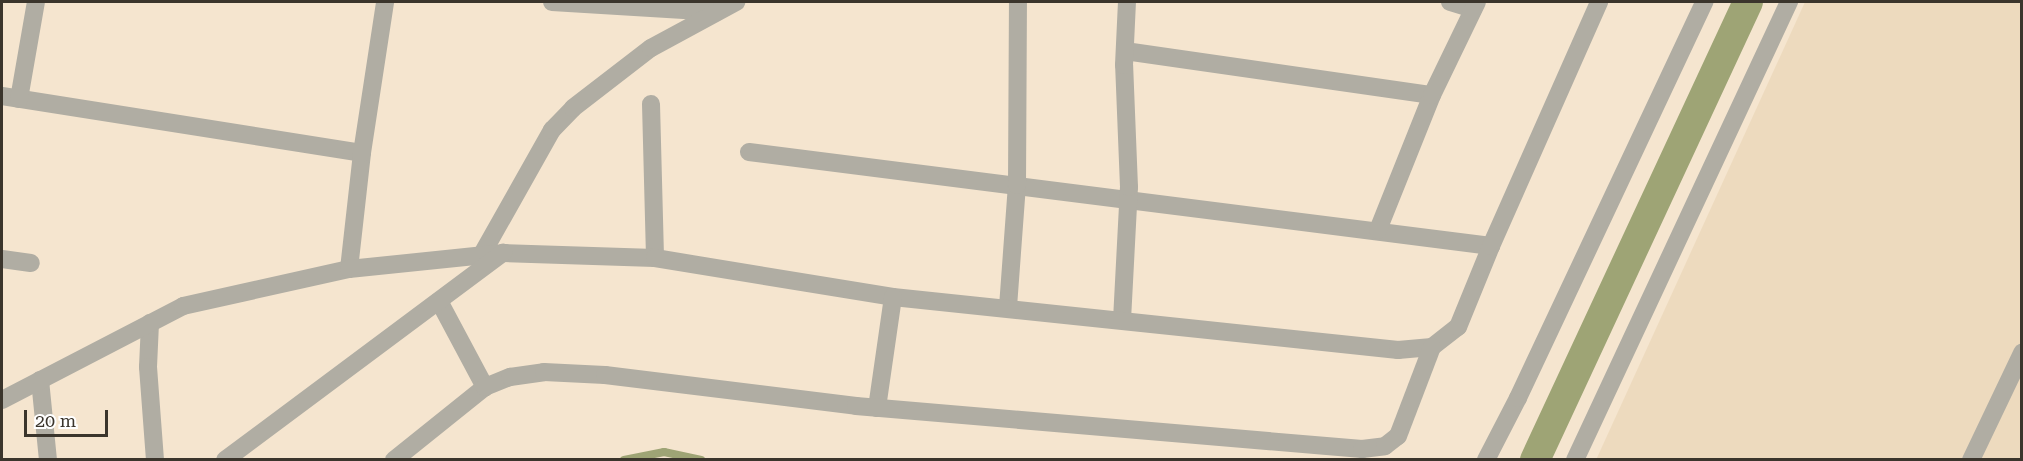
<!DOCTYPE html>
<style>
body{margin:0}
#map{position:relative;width:2023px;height:461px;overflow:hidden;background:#f5e5cf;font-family:"Roboto Serif",serif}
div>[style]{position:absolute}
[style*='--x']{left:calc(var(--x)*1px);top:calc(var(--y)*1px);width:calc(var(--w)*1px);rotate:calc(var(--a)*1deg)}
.built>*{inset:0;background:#eddabe}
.stream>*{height:8px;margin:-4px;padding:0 4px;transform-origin:4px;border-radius:4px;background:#9ea475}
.canal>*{height:30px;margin:-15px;padding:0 15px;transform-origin:15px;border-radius:15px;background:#9ea475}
.street>*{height:18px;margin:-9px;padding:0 9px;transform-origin:9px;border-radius:9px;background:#b0ada3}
span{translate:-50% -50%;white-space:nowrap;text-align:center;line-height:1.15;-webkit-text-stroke:4.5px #fff;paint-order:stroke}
.frame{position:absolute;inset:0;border:3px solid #3b352c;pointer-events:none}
.scale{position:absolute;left:24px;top:410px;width:84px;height:27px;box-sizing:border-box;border:3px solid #3b352c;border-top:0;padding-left:8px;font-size:18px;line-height:21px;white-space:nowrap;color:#3b352c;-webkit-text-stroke:4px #fff;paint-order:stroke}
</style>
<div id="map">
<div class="built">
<div style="clip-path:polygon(1805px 2px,2021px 2px,2021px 459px,1596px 460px)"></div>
</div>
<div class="stream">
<div style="--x:624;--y:460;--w:41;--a:-11.3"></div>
<div style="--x:664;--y:452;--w:38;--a:12"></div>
</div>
<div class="canal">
<div style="--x:1535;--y:460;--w:505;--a:-65.06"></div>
</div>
<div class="street">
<div style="--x:552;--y:2;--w:165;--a:3.5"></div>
<div style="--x:1450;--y:2;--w:24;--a:17"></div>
<div style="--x:1125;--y:51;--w:310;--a:8.2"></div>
<div style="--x:2;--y:96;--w:364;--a:9"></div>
<div style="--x:19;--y:99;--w:98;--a:-80.1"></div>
<div style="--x:651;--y:104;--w:154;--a:88.5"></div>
<div style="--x:749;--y:152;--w:748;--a:7.22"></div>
<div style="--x:1378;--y:230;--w:145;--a:-68.2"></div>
<div style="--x:1432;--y:95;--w:103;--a:-64.2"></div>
<div style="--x:481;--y:256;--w:145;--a:-60.6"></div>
<div style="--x:552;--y:130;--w:30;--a:-46"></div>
<div style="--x:573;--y:108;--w:98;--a:-37.6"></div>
<div style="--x:651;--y:48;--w:97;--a:-28.4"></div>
<div style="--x:2;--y:259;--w:29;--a:8"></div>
<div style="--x:349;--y:269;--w:117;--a:-83.6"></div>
<div style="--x:362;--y:153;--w:153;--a:-81.3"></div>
<div style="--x:439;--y:301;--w:98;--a:61.9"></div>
<div style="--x:1008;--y:307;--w:122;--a:-85.8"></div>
<div style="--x:1017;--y:185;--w:183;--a:-89.7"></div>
<div style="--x:1122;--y:320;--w:133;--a:-87"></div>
<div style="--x:1129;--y:187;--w:122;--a:-92.3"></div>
<div style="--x:1124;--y:65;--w:63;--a:-87.3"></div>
<div style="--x:150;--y:323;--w:44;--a:92.6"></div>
<div style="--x:148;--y:367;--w:93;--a:85.7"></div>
<div style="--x:40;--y:380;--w:80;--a:84.3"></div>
<div style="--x:2;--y:400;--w:204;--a:-27.4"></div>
<div style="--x:183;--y:306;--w:170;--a:-12.6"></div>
<div style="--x:349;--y:269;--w:156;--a:-5.9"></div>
<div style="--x:504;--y:253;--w:151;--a:1.9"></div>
<div style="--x:655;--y:258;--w:241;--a:9.3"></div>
<div style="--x:893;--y:297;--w:508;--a:5.99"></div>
<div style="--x:1398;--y:350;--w:34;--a:-5"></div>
<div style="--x:1432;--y:347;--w:33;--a:-38"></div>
<div style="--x:1458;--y:327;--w:87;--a:-67.8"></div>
<div style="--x:1491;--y:246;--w:267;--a:-66.1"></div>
<div style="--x:877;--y:408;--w:112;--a:-81.8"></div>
<div style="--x:225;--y:460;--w:347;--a:-36.7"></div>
<div style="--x:394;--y:460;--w:117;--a:-38.7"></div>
<div style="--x:485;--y:387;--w:27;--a:-22"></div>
<div style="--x:510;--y:377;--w:34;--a:-8"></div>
<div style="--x:544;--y:372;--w:61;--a:2.8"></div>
<div style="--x:605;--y:375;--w:253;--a:7"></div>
<div style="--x:856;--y:406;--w:508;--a:4.86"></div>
<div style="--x:1362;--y:449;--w:23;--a:-7"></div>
<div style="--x:1385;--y:446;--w:16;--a:-38"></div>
<div style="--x:1398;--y:436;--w:95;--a:-69.1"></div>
<div style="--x:1486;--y:460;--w:70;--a:-62.7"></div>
<div style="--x:1518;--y:398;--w:438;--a:-64.8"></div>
<div style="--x:1575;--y:460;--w:506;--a:-64.96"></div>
<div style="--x:1971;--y:460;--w:119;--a:-64.5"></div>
</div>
<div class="frame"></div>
<div class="scale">20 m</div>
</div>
